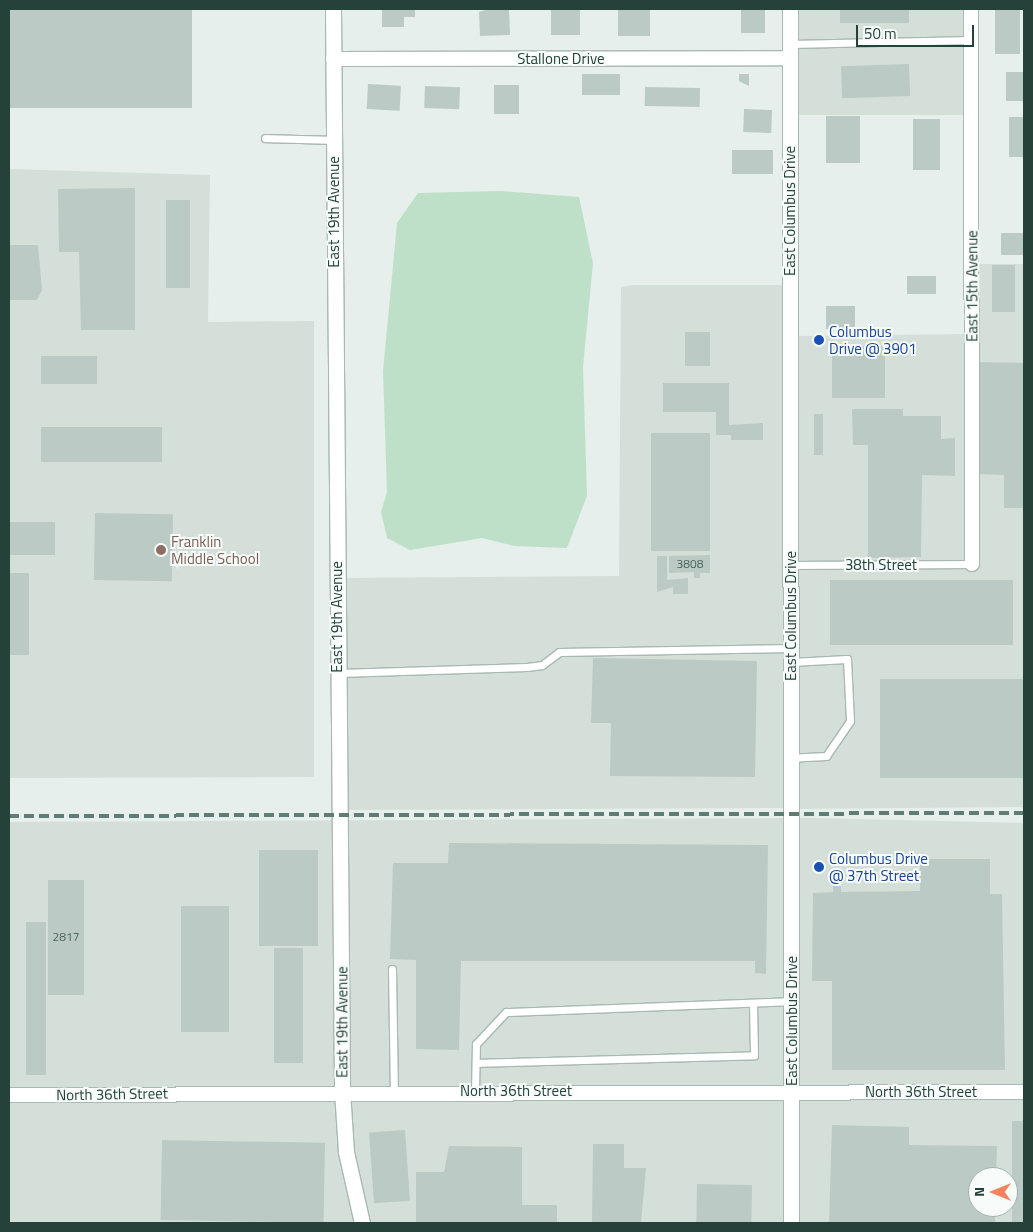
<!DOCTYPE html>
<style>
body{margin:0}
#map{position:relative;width:1033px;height:1232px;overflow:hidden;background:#e6efeb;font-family:"Titillium Web",sans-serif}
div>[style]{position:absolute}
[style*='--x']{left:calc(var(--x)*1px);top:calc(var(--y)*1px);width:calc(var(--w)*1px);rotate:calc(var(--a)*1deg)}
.built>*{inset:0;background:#d4dfda;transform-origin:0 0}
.green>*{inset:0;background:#bfe0c8}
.building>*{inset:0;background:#bbcac4;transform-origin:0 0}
.roads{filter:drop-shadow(1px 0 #a8b8b2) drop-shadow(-1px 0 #a8b8b2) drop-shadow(0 1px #a8b8b2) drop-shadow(0 -1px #a8b8b2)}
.service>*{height:7px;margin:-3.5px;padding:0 3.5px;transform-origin:3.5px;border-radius:3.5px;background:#fff}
.minor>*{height:14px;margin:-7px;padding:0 7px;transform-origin:7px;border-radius:7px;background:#fff}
.secondary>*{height:15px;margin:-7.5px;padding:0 7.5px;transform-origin:7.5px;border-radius:7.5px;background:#fff}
.rail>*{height:4px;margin-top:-2px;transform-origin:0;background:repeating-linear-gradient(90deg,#5f7d75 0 10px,transparent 0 15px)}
.dots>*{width:14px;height:14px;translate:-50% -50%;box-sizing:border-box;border:2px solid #f7fbf9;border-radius:50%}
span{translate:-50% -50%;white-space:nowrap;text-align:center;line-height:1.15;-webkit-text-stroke:4px #f7fbf9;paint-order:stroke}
.number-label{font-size:12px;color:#4a645c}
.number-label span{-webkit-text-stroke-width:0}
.street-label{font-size:15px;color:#24423a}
.transit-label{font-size:15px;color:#164399}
.left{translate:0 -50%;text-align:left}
.education-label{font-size:15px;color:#785e54}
.frame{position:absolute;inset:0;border:10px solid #24423a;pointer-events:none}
.north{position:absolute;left:968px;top:1167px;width:50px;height:50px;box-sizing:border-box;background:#f7fbf9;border:1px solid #a3b1ad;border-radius:50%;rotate:270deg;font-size:14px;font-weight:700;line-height:20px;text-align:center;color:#24423a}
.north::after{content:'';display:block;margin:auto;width:18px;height:22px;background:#f4845f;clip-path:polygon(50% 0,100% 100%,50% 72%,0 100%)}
.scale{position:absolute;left:856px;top:25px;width:118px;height:22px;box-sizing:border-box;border:2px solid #24423a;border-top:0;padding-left:6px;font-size:15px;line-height:18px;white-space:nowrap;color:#24423a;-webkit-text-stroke:4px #f7fbf9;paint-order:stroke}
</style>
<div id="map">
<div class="built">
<div style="left:791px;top:9px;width:177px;height:106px"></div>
<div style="clip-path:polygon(9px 169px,210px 175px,208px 322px,314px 321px,314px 777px,9px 778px)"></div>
<div style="clip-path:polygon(971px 264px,1024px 264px,1024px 807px,793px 809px,791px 336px,971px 334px)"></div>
<div style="clip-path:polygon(633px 285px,785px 285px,787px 808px,340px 810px,339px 578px,619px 576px,621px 287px)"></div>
<div style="clip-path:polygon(evenodd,811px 818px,1024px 823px,1024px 1223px,9px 1223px,9px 822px,811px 818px,978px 1177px,1008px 1177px,1008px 1207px,978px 1207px,978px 1177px)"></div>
</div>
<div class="green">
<div style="clip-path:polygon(500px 191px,579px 197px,593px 263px,583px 367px,587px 496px,567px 548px,514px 546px,482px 538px,410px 550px,387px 538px,381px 512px,387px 492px,383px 371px,397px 223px,418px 193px)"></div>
</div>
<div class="building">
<div style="left:9px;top:9px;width:183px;height:99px"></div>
<div style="clip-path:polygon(382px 9px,415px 9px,415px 17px,404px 17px,404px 27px,382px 27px)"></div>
<div style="clip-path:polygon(489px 9px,509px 9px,510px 35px,480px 36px,479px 12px)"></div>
<div style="left:551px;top:9px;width:29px;height:26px"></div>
<div style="left:618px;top:9px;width:32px;height:27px"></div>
<div style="left:741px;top:9px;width:24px;height:24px"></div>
<div style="left:840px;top:9px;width:69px;height:14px"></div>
<div style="left:995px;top:9px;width:25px;height:45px"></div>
<div style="left:909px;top:64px;width:32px;height:68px;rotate:88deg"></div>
<div style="left:1006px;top:72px;width:18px;height:29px"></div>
<div style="left:582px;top:74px;width:38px;height:21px"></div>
<div style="clip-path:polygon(739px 74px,749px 74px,749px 86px,739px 81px)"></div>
<div style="left:368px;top:84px;width:33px;height:25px;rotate:3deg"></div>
<div style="left:494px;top:85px;width:25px;height:29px"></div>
<div style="left:425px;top:86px;width:35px;height:22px;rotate:2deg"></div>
<div style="left:645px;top:87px;width:55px;height:19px;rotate:1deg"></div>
<div style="left:744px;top:109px;width:28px;height:23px;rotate:2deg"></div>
<div style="left:826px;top:116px;width:34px;height:47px"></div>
<div style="left:1009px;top:117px;width:15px;height:40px"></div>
<div style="left:913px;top:119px;width:27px;height:51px"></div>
<div style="left:732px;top:150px;width:41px;height:24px"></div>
<div style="clip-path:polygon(135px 188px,135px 330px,81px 330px,79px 252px,59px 252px,58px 189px)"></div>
<div style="left:166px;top:200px;width:24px;height:88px"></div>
<div style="left:1024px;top:233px;width:22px;height:23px;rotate:90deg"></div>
<div style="clip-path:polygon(9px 245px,38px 245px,42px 290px,37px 300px,9px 300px)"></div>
<div style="left:992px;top:265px;width:23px;height:47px"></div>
<div style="left:907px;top:276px;width:29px;height:18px"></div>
<div style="left:826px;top:306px;width:29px;height:23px"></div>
<div style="left:685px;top:332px;width:25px;height:34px"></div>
<div style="left:832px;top:346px;width:53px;height:52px"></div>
<div style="left:41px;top:356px;width:56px;height:28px"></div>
<div style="clip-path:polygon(977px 362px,1024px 363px,1024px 508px,1004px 508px,1004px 475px,976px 474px)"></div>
<div style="clip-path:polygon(663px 383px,729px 383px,729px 425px,763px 423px,763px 440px,731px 440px,731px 435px,716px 435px,716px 412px,663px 412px)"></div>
<div style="clip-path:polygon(852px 409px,903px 409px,903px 416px,941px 416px,941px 439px,955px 438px,955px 476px,922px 475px,921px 557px,868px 558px,868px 445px,853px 445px)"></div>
<div style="left:814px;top:414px;width:9px;height:41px"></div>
<div style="left:41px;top:427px;width:121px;height:35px"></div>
<div style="left:651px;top:433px;width:59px;height:118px"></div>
<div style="left:95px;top:513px;width:78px;height:67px;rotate:1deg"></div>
<div style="left:9px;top:522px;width:46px;height:33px"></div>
<div style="clip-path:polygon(710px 555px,710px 573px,700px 573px,700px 578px,694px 578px,694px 572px,669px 573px,669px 556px)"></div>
<div style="clip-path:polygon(657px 556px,667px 556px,667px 580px,688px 578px,688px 594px,673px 594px,673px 587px,657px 592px)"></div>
<div style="left:9px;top:573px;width:20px;height:82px"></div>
<div style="left:830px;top:580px;width:183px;height:65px"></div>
<div style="clip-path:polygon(593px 658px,757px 661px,755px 777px,610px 776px,611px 723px,591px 723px)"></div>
<div style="left:880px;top:679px;width:144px;height:99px"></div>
<div style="clip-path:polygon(449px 843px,768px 845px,766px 974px,755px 973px,755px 961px,461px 961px,459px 1050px,416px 1049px,416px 960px,390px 959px,393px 863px,448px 863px)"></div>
<div style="left:259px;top:850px;width:59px;height:96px"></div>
<div style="clip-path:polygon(920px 859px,990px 859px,990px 894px,1002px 894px,1005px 1070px,832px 1070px,832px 981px,812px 981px,813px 893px,833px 892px,833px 884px,841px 884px,841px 892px,920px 891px)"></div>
<div style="left:48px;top:880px;width:36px;height:115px"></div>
<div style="left:181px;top:906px;width:48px;height:126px"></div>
<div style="left:26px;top:922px;width:20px;height:153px"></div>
<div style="left:274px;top:948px;width:29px;height:115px"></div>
<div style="left:1012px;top:1121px;width:12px;height:102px"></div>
<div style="clip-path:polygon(832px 1125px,909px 1127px,909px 1145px,997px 1146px,996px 1177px,978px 1177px,978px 1207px,995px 1207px,995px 1223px,829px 1223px)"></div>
<div style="left:405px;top:1130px;width:71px;height:36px;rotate:86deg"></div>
<div style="left:162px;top:1140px;width:163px;height:80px;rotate:1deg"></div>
<div style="clip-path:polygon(593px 1144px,624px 1144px,624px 1168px,646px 1168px,641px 1223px,592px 1223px)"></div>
<div style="clip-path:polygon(449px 1146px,522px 1147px,522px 1205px,557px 1205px,557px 1223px,416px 1223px,416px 1172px,444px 1172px)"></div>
<div style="left:697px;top:1184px;width:55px;height:39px;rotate:1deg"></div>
</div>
<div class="roads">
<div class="service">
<div style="--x:790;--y:44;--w:181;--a:-1.3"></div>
<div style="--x:265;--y:138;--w:68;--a:1.7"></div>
<div style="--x:791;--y:565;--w:181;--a:-0.3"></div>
<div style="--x:791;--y:662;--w:56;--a:-3.1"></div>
<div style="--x:847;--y:659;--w:62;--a:87.2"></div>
<div style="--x:850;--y:721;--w:42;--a:124.4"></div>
<div style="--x:826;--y:756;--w:35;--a:177"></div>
<div style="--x:339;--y:673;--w:188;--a:-1.8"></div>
<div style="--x:527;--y:667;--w:15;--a:-8"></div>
<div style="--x:542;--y:665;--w:21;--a:-37"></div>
<div style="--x:559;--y:652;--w:232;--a:-1"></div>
<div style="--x:392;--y:969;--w:122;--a:89.1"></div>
<div style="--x:476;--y:1063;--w:278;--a:-1.6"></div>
<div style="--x:754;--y:1055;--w:52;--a:-91.1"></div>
<div style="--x:475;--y:1091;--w:47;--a:-88.8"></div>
<div style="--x:476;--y:1044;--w:44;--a:-46.8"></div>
<div style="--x:506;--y:1012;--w:286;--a:-2.2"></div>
</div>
<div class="minor">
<div style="--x:971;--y:9;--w:555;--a:89.9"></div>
<div style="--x:333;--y:59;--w:457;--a:-0.1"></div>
<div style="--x:9;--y:1095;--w:1015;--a:-0.17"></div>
</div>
<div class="secondary">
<div style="--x:333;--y:9;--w:1082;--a:89.52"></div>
<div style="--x:342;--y:1091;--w:61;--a:86.2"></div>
<div style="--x:346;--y:1152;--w:73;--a:77.3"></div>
<div style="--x:790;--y:9;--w:1214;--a:89.95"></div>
</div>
</div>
<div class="rail">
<div style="--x:9;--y:816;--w:1015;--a:-0.17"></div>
</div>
<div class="dots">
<div style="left:819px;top:340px;background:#1a4fb4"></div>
<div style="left:161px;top:550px;background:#8d6e63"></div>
<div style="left:819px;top:867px;background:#1a4fb4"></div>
</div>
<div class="number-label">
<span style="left:690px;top:564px">3808</span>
<span style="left:66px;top:937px">2817</span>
</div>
<div class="street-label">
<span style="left:561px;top:59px">Stallone Drive</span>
<span style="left:790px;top:211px;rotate:-90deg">East Columbus Drive</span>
<span style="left:334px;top:212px;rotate:-90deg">East 19th Avenue</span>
<span style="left:972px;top:286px;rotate:-90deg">East 15th Avenue</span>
<span style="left:881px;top:565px">38th Street</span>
<span style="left:791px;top:616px;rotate:-90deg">East Columbus Drive</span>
<span style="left:337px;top:617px;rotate:-90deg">East 19th Avenue</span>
<span style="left:792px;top:1021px;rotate:-90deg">East Columbus Drive</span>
<span style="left:342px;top:1022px;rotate:-90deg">East 19th Avenue</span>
<span style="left:516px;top:1091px">North 36th Street</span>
<span style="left:921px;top:1092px">North 36th Street</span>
<span style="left:112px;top:1094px;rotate:-1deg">North 36th Street</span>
</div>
<div class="transit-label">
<span class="left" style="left:829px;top:340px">Columbus<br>Drive @ 3901</span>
<span class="left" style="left:829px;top:867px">Columbus Drive<br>@ 37th Street</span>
</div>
<div class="education-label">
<span class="left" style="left:171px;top:550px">Franklin<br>Middle School</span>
</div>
<div class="frame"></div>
<div class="north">N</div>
<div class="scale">50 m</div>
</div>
